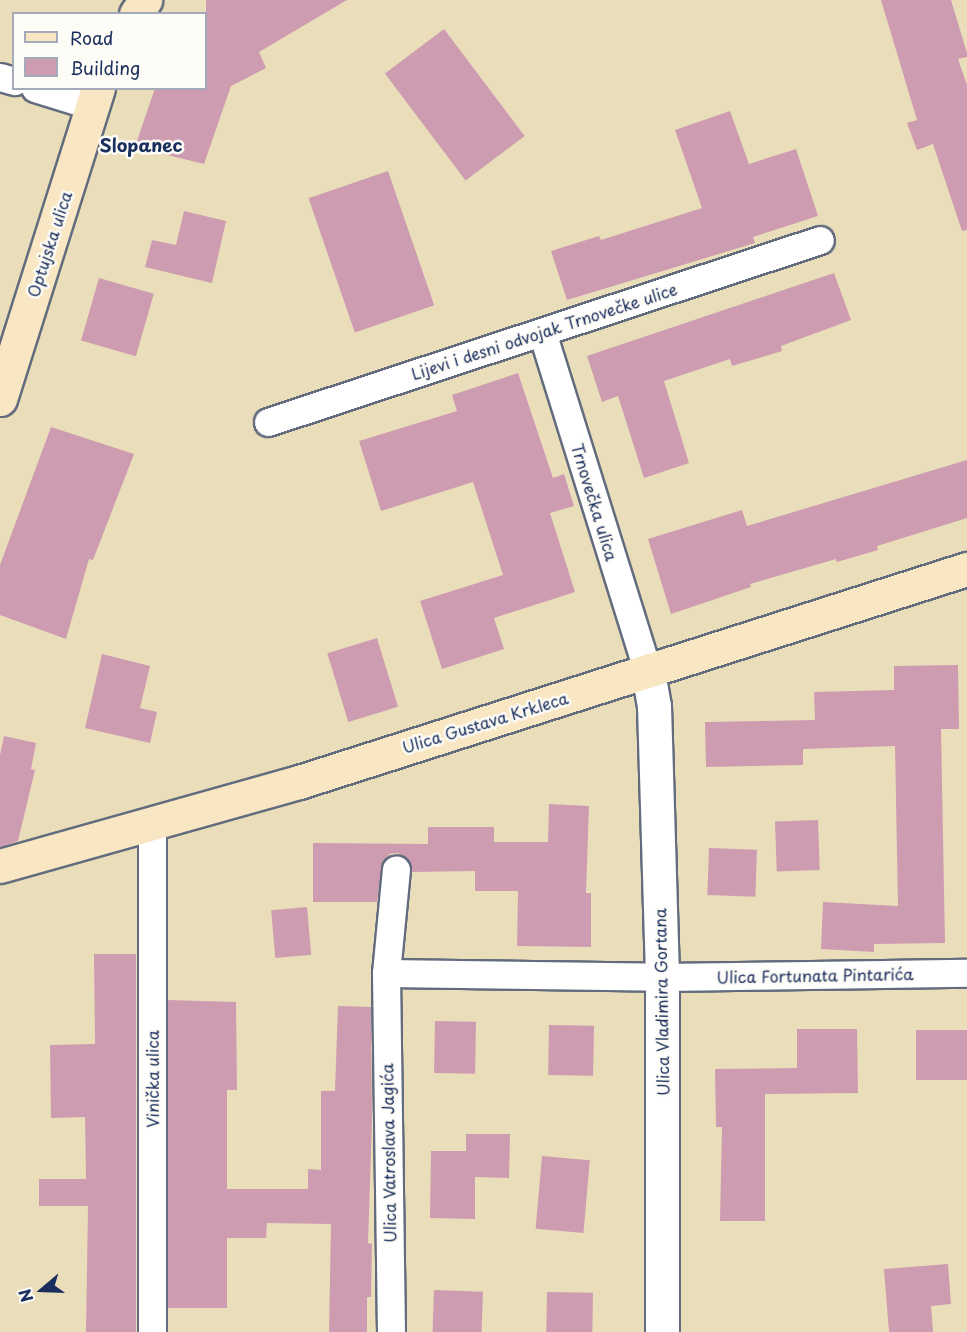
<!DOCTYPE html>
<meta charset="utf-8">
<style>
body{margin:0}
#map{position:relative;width:967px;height:1332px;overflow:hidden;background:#eadeba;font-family:"Playpen Sans",sans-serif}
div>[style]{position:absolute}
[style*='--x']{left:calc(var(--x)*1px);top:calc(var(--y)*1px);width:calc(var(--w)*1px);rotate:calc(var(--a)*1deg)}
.building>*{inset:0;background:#cd9cb0;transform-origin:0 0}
.roads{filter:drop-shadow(2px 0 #636c7e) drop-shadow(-2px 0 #636c7e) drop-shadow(0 2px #636c7e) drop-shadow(0 -2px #636c7e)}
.minor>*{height:27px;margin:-13.5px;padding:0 13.5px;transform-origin:13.5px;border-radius:13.5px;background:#fff}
.tertiary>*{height:33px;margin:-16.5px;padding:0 16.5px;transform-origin:16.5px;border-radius:16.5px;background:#fff}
.secondary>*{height:33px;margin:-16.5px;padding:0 16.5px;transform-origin:16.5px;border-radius:16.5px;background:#f9e7c3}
span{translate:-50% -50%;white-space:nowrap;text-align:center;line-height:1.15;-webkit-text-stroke:5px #fdfcf7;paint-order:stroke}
.street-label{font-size:16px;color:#1b2f5e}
.neighbourhood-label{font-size:18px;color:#1b2f5e;font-weight:700}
.legend{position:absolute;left:12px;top:12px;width:195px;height:78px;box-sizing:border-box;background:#fdfcf7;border:2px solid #a3aaba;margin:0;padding:8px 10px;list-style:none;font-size:18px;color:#1b2f5e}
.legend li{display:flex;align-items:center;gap:12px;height:30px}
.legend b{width:30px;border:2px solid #a3aaba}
.north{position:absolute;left:12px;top:1260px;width:60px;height:60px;-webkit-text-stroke:4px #fdfcf7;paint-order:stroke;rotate:251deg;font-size:16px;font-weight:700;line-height:24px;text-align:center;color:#1b2f5e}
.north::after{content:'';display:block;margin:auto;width:21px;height:27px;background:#1b2f5e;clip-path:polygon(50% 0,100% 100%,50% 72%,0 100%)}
</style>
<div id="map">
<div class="building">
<div style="clip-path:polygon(206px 0,347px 0,259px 52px,266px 68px,231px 86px,204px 164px,135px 147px,155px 88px,206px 88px)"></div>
<div style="clip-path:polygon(881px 0,951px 0,967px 53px,967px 57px,958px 59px,967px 85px,967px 230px,962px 231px,933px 144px,917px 150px,907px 123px,917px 120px)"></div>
<div style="left:444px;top:29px;width:134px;height:74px;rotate:53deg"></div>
<div style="clip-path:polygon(730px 111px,749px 164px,796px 149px,818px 216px,753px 237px,755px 243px,567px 300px,551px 251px,599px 236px,601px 240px,702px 208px,675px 130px)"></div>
<div style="left:388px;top:171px;width:142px;height:84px;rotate:71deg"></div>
<div style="clip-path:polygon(184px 211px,226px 221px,212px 283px,145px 267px,152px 240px,176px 245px)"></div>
<div style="clip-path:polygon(834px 273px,851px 320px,781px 346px,782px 351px,732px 366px,730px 359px,664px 381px,689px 463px,644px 478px,618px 396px,602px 402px,587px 356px)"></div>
<div style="left:99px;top:278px;width:57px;height:65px;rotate:16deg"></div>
<div style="clip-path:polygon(518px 373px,553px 478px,564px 474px,574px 506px,550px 513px,575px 592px,494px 618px,504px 649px,442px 669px,420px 601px,503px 575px,473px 482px,381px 511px,359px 441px,457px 411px,452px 395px)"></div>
<div style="clip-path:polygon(51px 427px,134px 454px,93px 560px,89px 559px,66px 639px,0 615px,0 565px)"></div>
<div style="clip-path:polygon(967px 460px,967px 518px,877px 546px,878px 550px,837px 562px,836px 559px,750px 584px,751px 587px,671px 614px,648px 539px,742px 510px,747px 526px)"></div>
<div style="left:377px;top:638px;width:72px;height:52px;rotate:73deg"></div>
<div style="clip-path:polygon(102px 654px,150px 666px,140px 708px,157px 712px,150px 743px,85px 728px)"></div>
<div style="clip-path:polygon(958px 665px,959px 729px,941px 729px,945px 943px,874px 944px,874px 952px,821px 949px,823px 902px,898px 906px,895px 746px,803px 749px,803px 765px,706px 767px,705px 722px,815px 720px,814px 692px,894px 690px,894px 666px)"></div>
<div style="clip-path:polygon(4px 736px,36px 743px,31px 769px,35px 770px,18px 841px,0 847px,0 755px)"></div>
<div style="clip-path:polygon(549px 804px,589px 806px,586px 893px,591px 893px,591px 947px,517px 946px,518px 891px,475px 891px,475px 871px,412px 872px,410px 862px,398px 853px,390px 854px,383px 860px,377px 902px,313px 902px,313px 843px,428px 844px,428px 827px,494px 827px,494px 842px,548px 842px)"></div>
<div style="left:818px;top:820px;width:50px;height:43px;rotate:88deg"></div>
<div style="left:709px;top:848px;width:48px;height:47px;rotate:2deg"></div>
<div style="left:307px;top:907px;width:48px;height:36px;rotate:85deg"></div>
<div style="clip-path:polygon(94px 954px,136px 954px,136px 1332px,86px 1332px,88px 1206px,39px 1206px,39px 1179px,86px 1179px,85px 1117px,51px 1118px,50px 1045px,95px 1044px)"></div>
<div style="clip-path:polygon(168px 1000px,236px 1002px,237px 1090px,227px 1090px,227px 1189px,308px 1189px,308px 1169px,321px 1170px,321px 1091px,335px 1091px,338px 1006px,371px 1007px,372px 1122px,368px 1243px,372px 1244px,371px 1297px,367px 1297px,367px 1332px,329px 1332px,331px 1224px,267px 1223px,266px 1238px,227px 1238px,227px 1308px,168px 1308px)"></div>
<div style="left:435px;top:1021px;width:41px;height:52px;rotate:1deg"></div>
<div style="left:549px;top:1025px;width:45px;height:50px;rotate:1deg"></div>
<div style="clip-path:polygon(797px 1029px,857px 1029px,858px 1093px,765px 1094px,765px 1221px,720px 1221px,722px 1127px,716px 1127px,715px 1069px,797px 1068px)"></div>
<div style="left:967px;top:1030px;width:50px;height:51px;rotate:90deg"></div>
<div style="clip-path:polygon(466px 1134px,510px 1134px,509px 1178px,475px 1177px,475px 1219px,430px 1218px,431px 1151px,466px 1151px)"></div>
<div style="left:542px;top:1156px;width:48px;height:73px;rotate:5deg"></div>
<div style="clip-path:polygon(948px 1264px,951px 1304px,931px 1306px,933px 1332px,889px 1332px,884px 1269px)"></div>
<div style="left:434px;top:1290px;width:49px;height:42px;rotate:2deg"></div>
<div style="left:547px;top:1292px;width:46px;height:40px;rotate:1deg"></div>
</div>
<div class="roads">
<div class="minor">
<div style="--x:0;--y:77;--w:15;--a:16"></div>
<div style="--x:35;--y:88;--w:61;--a:17.2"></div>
<div style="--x:542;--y:332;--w:356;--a:72.7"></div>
<div style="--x:268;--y:422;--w:581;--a:-18.25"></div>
<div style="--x:152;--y:825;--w:507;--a:90"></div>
<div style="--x:386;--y:973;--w:276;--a:0.8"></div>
<div style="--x:662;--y:977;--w:305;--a:-0.8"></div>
<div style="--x:391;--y:1332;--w:359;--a:-90.8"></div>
<div style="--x:386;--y:973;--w:104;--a:-84.5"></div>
</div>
<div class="tertiary">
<div style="--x:648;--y:672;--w:35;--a:80"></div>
<div style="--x:654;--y:706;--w:271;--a:88.3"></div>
<div style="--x:662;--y:977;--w:355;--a:90"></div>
</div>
<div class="secondary">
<div style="--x:136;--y:14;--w:17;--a:-57"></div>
<div style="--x:0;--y:399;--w:326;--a:-72.5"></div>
<div style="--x:0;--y:866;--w:311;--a:-15.7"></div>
<div style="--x:299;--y:782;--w:701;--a:-17.69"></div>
</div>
</div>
<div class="street-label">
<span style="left:49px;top:244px;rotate:-72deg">Optujska ulica</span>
<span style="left:544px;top:331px;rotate:-18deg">Lijevi i desni odvojak Trnovečke ulice</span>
<span style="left:595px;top:502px;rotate:73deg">Trnovečka ulica</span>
<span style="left:485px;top:722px;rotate:-17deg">Ulica Gustava Krkleca</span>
<span style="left:815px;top:975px;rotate:-1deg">Ulica Fortunata Pintarića</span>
<span style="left:661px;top:1002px;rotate:-91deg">Ulica Vladimira Gortana</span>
<span style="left:152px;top:1079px;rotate:-90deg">Vinička ulica</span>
<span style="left:388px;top:1153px;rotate:-91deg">Ulica Vatroslava Jagića</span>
</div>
<div class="neighbourhood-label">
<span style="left:141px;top:145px">Slopanec</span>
</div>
<ul class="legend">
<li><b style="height:8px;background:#f9e7c3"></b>Road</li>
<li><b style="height:16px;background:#cd9cb0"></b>Building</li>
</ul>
<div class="north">N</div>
</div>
